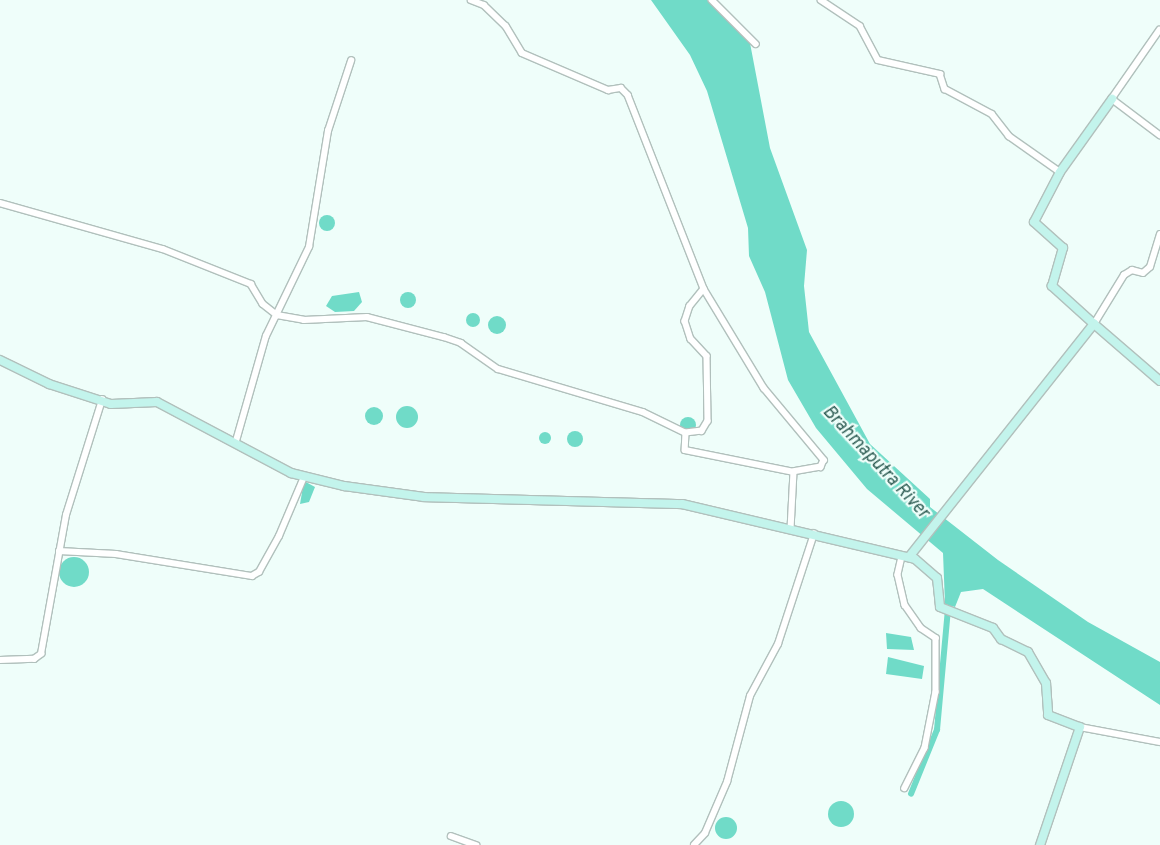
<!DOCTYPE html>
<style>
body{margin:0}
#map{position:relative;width:1160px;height:845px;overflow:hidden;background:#effefa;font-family:Overpass,sans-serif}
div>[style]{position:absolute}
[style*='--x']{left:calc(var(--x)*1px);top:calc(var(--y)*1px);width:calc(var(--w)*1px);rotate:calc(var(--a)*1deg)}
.water>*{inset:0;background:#70dbc8}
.round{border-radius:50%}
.canal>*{height:5.5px;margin:-2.75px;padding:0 2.75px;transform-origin:2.75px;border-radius:2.75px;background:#70dbc8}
.roads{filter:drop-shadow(1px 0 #b1c0bc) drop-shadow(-1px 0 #b1c0bc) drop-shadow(0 1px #b1c0bc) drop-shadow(0 -1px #b1c0bc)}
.street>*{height:5.5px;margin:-2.75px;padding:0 2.75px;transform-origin:2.75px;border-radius:2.75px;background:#fff}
.secondary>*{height:8px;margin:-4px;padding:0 4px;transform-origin:4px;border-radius:4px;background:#c3f4ec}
span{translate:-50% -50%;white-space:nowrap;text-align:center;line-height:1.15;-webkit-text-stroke:4.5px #effefa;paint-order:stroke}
.water-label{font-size:18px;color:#2d5c53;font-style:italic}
</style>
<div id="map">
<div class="water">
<div style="clip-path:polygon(651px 0,707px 0,750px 43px,770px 148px,807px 250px,804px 286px,809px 332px,870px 444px,930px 499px,930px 507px,998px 560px,1088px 622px,1160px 662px,1160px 705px,983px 589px,961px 592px,955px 607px,945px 604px,943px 553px,867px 489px,816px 428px,788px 380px,765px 292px,749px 256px,748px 228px,707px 91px,690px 55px)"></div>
<div class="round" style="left:319px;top:215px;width:16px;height:16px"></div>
<div class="round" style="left:400px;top:292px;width:16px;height:16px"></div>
<div style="clip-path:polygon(359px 292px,362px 302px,354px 311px,335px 312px,326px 306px,332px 296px)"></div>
<div class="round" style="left:466px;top:313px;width:14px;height:14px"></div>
<div class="round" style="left:488px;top:316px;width:18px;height:18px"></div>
<div class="round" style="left:396px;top:406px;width:22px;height:22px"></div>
<div class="round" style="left:365px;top:407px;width:18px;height:18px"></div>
<div class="round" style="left:680px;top:417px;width:16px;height:16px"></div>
<div class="round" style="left:567px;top:431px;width:16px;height:16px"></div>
<div class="round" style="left:539px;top:432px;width:12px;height:12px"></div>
<div style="clip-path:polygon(304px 481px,315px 487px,309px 502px,300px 504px)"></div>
<div class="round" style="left:59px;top:557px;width:30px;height:30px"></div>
<div style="clip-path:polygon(886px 633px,911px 637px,914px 650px,887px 649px)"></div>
<div style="clip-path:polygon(888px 657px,924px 666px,922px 679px,886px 674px)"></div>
<div class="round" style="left:828px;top:801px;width:26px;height:26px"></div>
<div class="round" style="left:715px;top:817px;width:22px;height:22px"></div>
</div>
<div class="canal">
<div style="--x:911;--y:794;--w:69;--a:-67.9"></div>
<div style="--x:937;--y:730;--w:132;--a:-84.8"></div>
</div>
<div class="roads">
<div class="street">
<div style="--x:471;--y:0;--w:14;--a:21"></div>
<div style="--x:484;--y:5;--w:30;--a:44"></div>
<div style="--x:506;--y:26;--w:31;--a:59"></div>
<div style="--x:522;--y:53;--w:94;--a:23.3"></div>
<div style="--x:608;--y:90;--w:13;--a:-9"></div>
<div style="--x:621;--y:88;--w:10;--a:45"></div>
<div style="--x:628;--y:95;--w:208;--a:68.6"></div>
<div style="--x:704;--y:289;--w:22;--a:129"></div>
<div style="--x:690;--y:306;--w:16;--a:108"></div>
<div style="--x:685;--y:321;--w:19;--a:72"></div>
<div style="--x:691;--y:339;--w:23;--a:47"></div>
<div style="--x:707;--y:356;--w:65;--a:89.1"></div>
<div style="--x:708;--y:421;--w:12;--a:121"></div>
<div style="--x:702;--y:431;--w:16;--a:173"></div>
<div style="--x:686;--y:433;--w:17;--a:93"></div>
<div style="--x:685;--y:450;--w:111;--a:11.4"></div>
<div style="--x:794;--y:472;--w:58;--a:93"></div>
<div style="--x:712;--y:0;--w:62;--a:45"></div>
<div style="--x:821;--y:0;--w:47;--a:33.7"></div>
<div style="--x:860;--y:26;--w:38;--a:62"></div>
<div style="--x:878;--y:60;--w:64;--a:12.7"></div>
<div style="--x:940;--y:74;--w:16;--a:72"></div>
<div style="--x:945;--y:89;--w:53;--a:28"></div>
<div style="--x:992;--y:114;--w:28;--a:52"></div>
<div style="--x:1009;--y:136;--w:62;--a:35.2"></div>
<div style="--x:1160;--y:30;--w:84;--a:124.8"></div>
<div style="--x:1112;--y:99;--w:60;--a:36.9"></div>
<div style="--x:0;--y:203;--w:169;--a:15.8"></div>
<div style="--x:163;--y:249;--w:95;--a:21.7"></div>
<div style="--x:251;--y:284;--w:23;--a:59"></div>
<div style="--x:263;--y:304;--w:18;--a:38"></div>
<div style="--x:277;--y:315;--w:27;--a:10"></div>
<div style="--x:304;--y:320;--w:63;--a:-2.7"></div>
<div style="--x:367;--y:317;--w:80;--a:14.6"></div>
<div style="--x:444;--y:337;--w:18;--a:19"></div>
<div style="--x:461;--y:343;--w:45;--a:35.1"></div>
<div style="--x:498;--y:369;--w:151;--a:16.5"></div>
<div style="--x:643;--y:412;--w:48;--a:26"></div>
<div style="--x:704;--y:289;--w:116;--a:58.8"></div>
<div style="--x:764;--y:388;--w:94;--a:50.2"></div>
<div style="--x:824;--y:460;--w:8;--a:113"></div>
<div style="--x:821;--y:467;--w:27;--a:170"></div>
<div style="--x:1094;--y:324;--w:57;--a:-58.5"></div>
<div style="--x:1124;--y:275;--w:9;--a:-32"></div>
<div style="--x:1132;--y:270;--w:11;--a:15"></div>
<div style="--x:1143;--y:273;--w:9;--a:-41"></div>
<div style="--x:1150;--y:267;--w:34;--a:-73"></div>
<div style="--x:236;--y:441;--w:109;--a:-74.1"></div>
<div style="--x:266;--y:336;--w:99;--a:-64.2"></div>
<div style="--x:309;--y:247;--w:118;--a:-80.7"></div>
<div style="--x:328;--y:131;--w:74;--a:-71.8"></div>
<div style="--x:59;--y:551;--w:57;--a:3"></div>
<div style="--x:116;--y:554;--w:138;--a:9.2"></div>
<div style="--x:252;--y:576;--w:8;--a:-30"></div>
<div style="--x:259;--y:572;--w:41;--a:-60.9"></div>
<div style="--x:279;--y:536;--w:64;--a:-67"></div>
<div style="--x:902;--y:557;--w:18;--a:103"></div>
<div style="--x:898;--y:575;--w:31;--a:77"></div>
<div style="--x:905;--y:605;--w:28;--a:55"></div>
<div style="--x:921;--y:628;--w:18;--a:34"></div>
<div style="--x:936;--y:638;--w:54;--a:90"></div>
<div style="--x:936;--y:692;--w:57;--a:101.1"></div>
<div style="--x:925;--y:748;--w:45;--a:116.6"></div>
<div style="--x:0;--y:660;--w:34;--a:-2"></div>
<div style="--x:34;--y:659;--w:9;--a:-36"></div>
<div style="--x:41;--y:654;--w:141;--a:-79.8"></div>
<div style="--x:66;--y:515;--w:121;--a:-72.6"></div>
<div style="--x:1080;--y:727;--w:81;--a:10.6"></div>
<div style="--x:451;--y:836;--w:27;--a:20"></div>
<div style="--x:694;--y:845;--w:16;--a:-47"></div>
<div style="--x:705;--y:833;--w:56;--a:-66.7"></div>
<div style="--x:727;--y:782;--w:89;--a:-75"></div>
<div style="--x:750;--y:696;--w:59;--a:-61.7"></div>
<div style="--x:778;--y:644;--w:116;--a:-71.9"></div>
</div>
<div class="secondary">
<div style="--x:1094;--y:324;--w:87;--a:40.8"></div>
<div style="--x:0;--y:360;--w:55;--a:26.1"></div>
<div style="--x:49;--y:384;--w:65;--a:17.9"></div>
<div style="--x:111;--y:404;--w:46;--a:-2.5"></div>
<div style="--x:157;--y:402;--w:152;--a:27.9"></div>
<div style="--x:291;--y:473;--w:55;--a:13.8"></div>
<div style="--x:344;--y:486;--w:81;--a:7.8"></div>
<div style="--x:424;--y:497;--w:258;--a:1.6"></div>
<div style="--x:682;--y:504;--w:239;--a:13.3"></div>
<div style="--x:915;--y:559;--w:29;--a:41"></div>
<div style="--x:937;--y:578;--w:29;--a:84"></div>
<div style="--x:940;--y:607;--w:57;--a:21.6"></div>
<div style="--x:993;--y:628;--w:14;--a:54"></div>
<div style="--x:1001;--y:639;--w:30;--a:26"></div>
<div style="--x:1028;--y:652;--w:36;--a:60"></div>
<div style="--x:1046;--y:683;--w:32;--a:86"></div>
<div style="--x:1048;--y:715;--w:34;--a:21"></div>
<div style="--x:1080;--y:727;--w:125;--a:108.7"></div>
<div style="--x:909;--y:557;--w:298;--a:-51.6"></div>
<div style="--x:1094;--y:324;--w:57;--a:-137.9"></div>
<div style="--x:1052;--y:286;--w:40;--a:-74"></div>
<div style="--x:1063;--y:248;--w:39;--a:-138"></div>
<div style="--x:1034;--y:222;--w:56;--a:-62.5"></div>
<div style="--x:1060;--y:172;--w:90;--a:-54.5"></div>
</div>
</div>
<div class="water-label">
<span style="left:875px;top:463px;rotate:47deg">Brahmaputra River</span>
</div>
</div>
